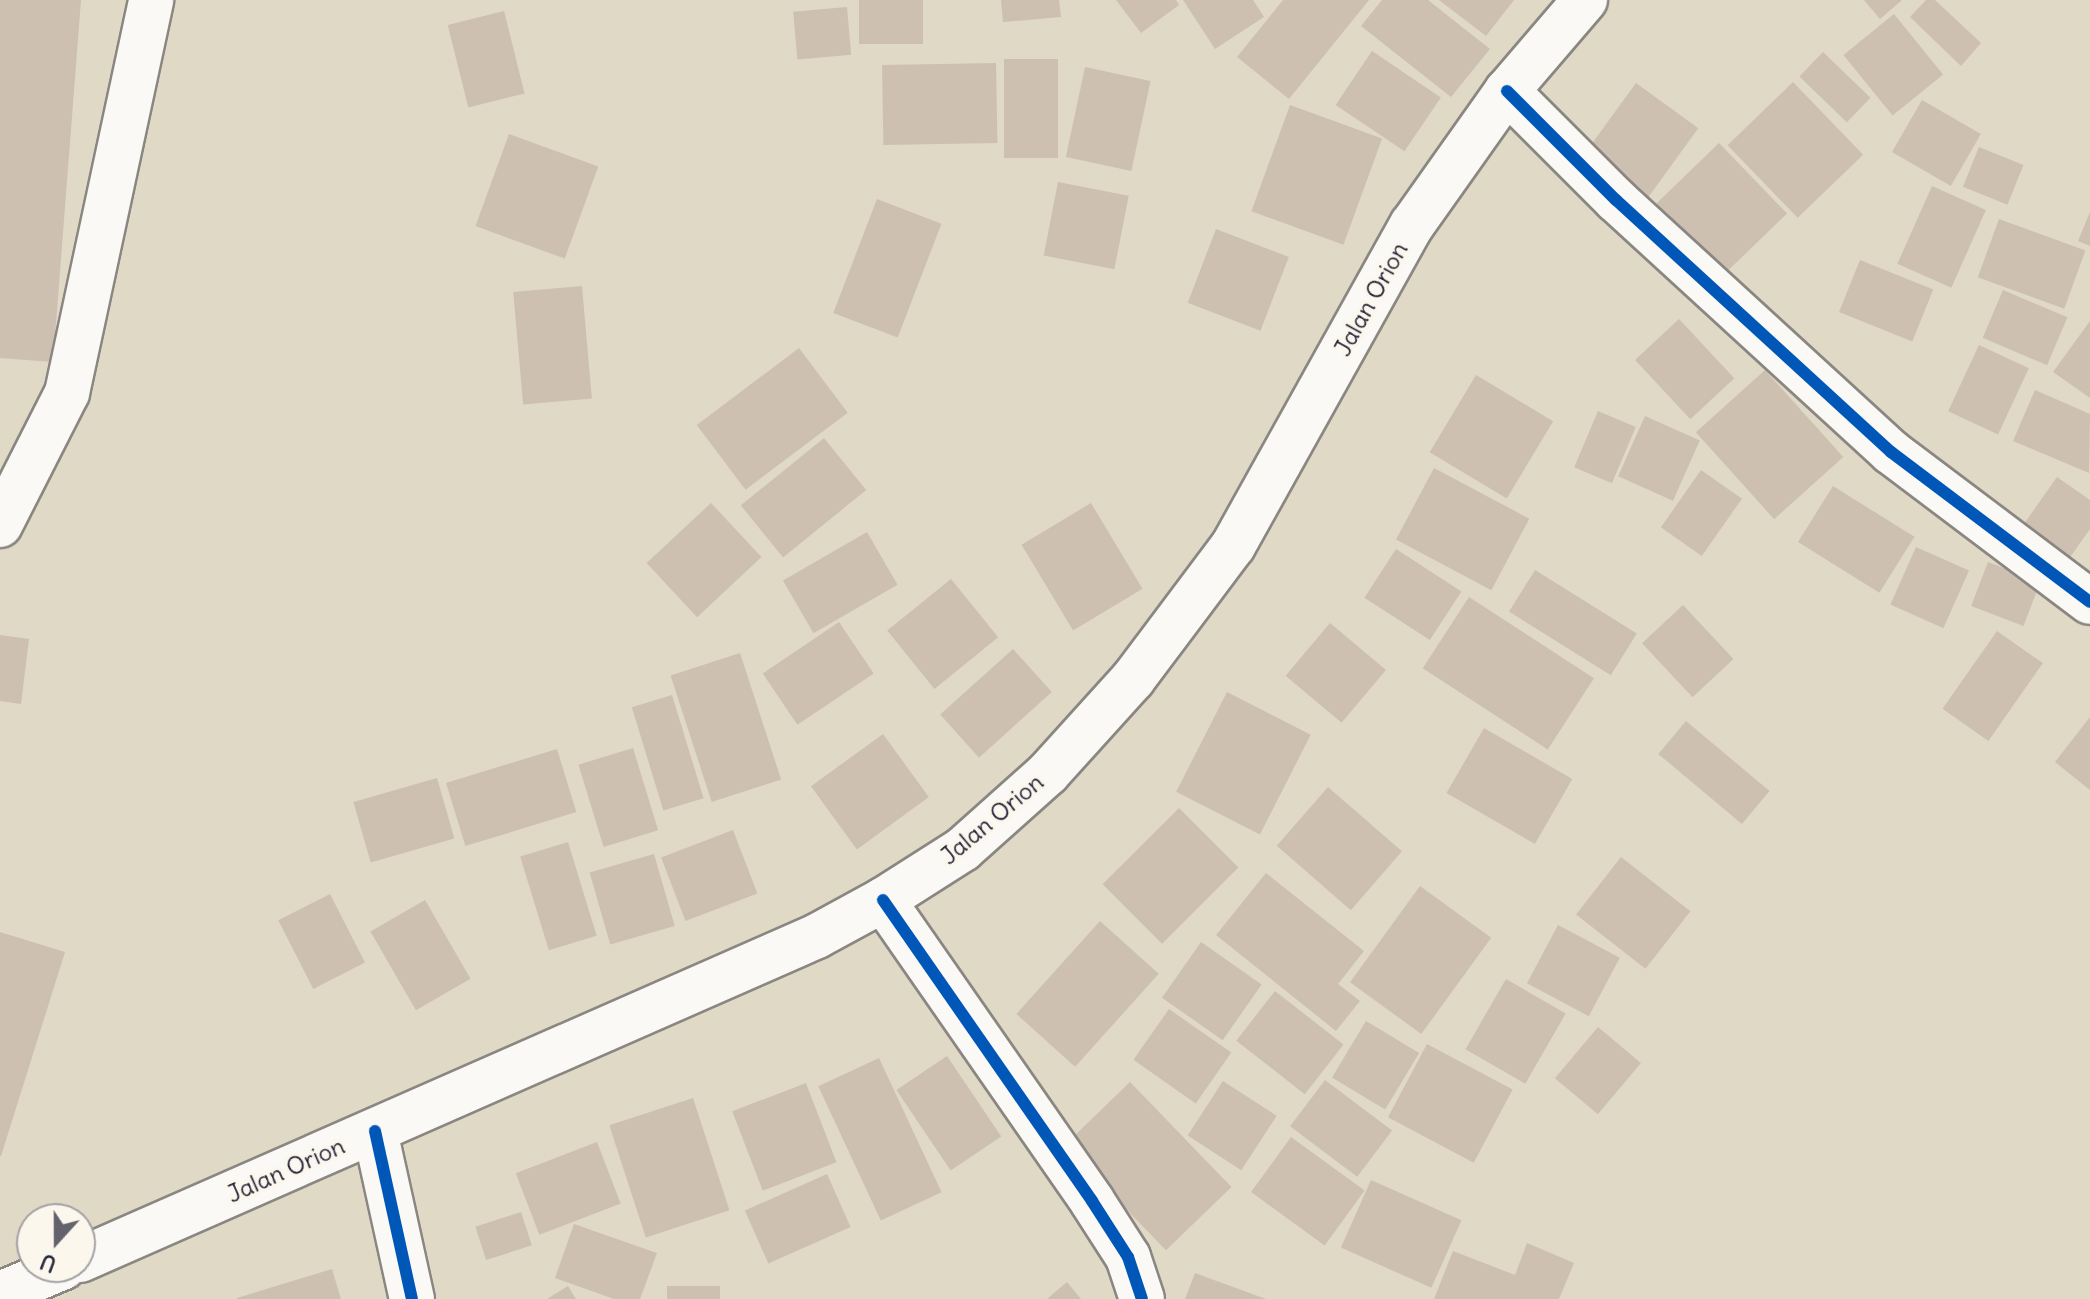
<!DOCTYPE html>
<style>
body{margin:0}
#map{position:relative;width:2090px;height:1299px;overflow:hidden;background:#e0d9c6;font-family:Delius,sans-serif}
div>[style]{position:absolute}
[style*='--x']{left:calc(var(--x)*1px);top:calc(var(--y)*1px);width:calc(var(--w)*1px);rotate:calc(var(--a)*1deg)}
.building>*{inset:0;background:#cdc0b0;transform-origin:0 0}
.roads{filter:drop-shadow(2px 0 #8a8681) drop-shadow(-2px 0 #8a8681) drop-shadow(0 2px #8a8681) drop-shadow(0 -2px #8a8681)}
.minor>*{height:44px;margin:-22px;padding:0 22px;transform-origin:22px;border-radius:22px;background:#faf9f6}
.highway>*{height:44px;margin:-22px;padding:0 22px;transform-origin:22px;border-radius:22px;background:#faf9f6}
.cycleway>*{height:12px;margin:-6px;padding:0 6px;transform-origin:6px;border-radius:6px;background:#0057b8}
span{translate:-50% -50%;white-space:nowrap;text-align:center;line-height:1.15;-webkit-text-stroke:7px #fbf7ec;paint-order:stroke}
.street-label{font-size:24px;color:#22223b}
.north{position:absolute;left:16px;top:1203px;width:80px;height:80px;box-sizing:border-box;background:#fbf7ec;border:2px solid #a4a2a5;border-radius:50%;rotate:201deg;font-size:22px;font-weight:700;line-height:32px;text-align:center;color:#22223b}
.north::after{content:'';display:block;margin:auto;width:28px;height:36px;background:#64626c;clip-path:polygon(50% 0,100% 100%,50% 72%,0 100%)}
</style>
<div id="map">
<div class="building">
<div style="clip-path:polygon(0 0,81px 0,53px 362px,0 358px)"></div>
<div style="left:859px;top:0;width:64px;height:44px"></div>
<div style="clip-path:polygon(1001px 0,1059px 0,1061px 17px,1003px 22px)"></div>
<div style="clip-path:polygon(1116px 0,1176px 0,1179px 5px,1141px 33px)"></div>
<div style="clip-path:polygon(1183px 0,1253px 0,1264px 17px,1215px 49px)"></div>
<div style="clip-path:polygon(1283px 0,1369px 0,1289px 99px,1237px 57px)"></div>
<div style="clip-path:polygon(1382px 0,1428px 0,1490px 49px,1451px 97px,1361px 26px)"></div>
<div style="clip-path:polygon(1439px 0,1514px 0,1486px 36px)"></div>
<div style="clip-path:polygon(1864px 0,1902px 0,1880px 19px)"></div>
<div style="clip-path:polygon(1926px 0,1935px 0,1981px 43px,1961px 66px,1910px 17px)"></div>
<div style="left:847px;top:7px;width:48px;height:54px;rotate:85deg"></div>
<div style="left:504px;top:11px;width:85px;height:58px;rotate:76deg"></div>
<div style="left:1894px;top:14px;width:78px;height:65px;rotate:51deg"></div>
<div style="left:1372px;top:51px;width:83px;height:65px;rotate:34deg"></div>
<div style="left:1823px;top:52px;width:66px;height:34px;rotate:44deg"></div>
<div style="left:1004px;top:59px;width:54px;height:99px"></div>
<div style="left:996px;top:63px;width:80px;height:114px;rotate:89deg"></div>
<div style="left:1085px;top:67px;width:67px;height:92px;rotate:12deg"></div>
<div style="left:1793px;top:82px;width:101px;height:91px;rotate:46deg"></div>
<div style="left:1636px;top:83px;width:77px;height:90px;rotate:36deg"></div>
<div style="left:1922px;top:100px;width:68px;height:60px;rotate:30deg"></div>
<div style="left:1290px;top:105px;width:98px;height:113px;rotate:20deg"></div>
<div style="left:509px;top:134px;width:95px;height:98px;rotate:20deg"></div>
<div style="left:1719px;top:143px;width:98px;height:95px;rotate:46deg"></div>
<div style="left:1979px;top:147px;width:48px;height:43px;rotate:22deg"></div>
<div style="left:1058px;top:182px;width:72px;height:75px;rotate:11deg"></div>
<div style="left:1932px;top:186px;width:59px;height:85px;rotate:24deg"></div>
<div style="left:877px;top:199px;width:69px;height:122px;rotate:21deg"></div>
<div style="clip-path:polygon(2090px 212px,2090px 246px,2078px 241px)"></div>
<div style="left:1999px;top:219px;width:92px;height:62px;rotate:20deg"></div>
<div style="left:1216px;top:229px;width:78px;height:79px;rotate:21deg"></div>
<div style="left:1860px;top:260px;width:79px;height:56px;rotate:22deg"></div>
<div style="left:582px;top:286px;width:113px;height:69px;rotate:85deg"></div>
<div style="left:2003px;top:290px;width:70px;height:52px;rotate:23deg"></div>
<div style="left:1679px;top:319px;width:81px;height:60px;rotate:47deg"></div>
<div style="clip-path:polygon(2090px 321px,2090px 398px,2053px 372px)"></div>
<div style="left:1979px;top:345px;width:55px;height:73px;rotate:25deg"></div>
<div style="left:799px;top:348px;width:81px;height:128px;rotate:53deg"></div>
<div style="left:1765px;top:370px;width:117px;height:93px;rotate:48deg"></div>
<div style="left:1476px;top:375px;width:90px;height:90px;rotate:31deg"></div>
<div style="clip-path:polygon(2035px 390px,2090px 414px,2089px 473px,2013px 441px)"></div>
<div style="left:1598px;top:411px;width:41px;height:61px;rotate:23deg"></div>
<div style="left:1645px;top:416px;width:60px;height:66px;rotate:24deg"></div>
<div style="left:824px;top:438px;width:67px;height:107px;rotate:51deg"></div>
<div style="left:1434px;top:468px;width:108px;height:81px;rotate:28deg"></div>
<div style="left:1701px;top:470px;width:50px;height:70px;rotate:35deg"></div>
<div style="clip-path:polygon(2057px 477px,2090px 500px,2090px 529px,2066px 563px,2019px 531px)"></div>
<div style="left:1833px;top:486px;width:96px;height:66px;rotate:32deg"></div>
<div style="left:711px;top:503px;width:74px;height:88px;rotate:47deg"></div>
<div style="left:1091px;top:503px;width:100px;height:81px;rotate:59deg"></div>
<div style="left:867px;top:532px;width:61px;height:97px;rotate:60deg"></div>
<div style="left:1916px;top:547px;width:58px;height:63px;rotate:24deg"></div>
<div style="left:1396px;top:549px;width:78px;height:58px;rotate:33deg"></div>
<div style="left:1988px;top:562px;width:56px;height:47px;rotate:21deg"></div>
<div style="left:1535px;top:570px;width:120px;height:49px;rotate:32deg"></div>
<div style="left:951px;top:579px;width:75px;height:82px;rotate:51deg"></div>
<div style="left:1469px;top:597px;width:149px;height:85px;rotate:33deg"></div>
<div style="left:1683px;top:605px;width:74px;height:56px;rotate:47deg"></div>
<div style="left:839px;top:622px;width:62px;height:92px;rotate:56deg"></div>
<div style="left:1330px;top:623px;width:73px;height:69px;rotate:40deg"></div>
<div style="left:1997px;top:631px;width:56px;height:95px;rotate:35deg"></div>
<div style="clip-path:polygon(0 635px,29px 639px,21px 704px,0 701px)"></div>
<div style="left:1013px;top:649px;width:58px;height:98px;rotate:48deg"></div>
<div style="left:740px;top:653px;width:133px;height:73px;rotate:72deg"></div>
<div style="left:1227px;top:692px;width:94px;height:112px;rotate:27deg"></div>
<div style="left:672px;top:695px;width:108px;height:42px;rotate:73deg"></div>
<div style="clip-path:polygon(2090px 717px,2090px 790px,2055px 762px)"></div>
<div style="left:1686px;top:721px;width:109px;height:43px;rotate:40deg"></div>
<div style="left:1484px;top:728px;width:102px;height:75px;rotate:30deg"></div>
<div style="left:883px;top:734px;width:78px;height:89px;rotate:54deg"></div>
<div style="left:633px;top:748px;width:86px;height:57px;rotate:73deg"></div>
<div style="left:557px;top:749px;width:66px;height:116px;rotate:73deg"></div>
<div style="left:437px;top:778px;width:63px;height:87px;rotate:74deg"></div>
<div style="left:1328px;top:787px;width:98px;height:78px;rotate:41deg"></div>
<div style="left:1179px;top:808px;width:84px;height:108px;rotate:45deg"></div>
<div style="left:733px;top:830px;width:68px;height:77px;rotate:69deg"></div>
<div style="left:568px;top:842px;width:98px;height:50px;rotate:73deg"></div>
<div style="left:654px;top:854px;width:75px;height:67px;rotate:74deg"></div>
<div style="left:1621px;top:857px;width:88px;height:73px;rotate:38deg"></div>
<div style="clip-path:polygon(1266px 873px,1364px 951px,1338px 984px,1360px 1001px,1336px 1031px,1216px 935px)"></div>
<div style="left:1420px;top:886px;width:88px;height:119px;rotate:36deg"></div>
<div style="left:330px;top:894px;width:77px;height:58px;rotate:63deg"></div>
<div style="left:425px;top:900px;width:91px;height:63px;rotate:60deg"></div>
<div style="left:1100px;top:921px;width:79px;height:125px;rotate:42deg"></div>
<div style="left:1558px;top:925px;width:70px;height:66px;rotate:28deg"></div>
<div style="clip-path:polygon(0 932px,65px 952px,1px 1156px,0 1156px)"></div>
<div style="left:1201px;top:942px;width:74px;height:68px;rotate:35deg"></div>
<div style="left:1506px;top:979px;width:69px;height:81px;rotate:30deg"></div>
<div style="left:1275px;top:991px;width:87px;height:63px;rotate:38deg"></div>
<div style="left:1169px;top:1009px;width:76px;height:62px;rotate:35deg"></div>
<div style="left:1366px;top:1021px;width:62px;height:66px;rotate:31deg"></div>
<div style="left:1598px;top:1027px;width:56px;height:67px;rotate:40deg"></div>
<div style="left:1427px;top:1044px;width:97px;height:83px;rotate:28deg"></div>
<div style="left:947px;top:1056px;width:97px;height:61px;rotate:56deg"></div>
<div style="left:879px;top:1058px;width:148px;height:67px;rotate:65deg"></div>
<div style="left:1325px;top:1080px;width:84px;height:58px;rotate:37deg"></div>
<div style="left:1223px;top:1081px;width:64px;height:65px;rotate:33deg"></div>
<div style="left:1130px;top:1082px;width:146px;height:91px;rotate:46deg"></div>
<div style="left:806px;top:1083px;width:85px;height:79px;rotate:69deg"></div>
<div style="left:693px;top:1098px;width:118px;height:88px;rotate:72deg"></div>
<div style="left:1291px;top:1137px;width:91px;height:68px;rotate:36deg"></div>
<div style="left:597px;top:1142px;width:66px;height:87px;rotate:69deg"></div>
<div style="left:827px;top:1174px;width:58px;height:90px;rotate:66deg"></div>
<div style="left:1371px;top:1180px;width:99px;height:74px;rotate:24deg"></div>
<div style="left:521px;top:1212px;width:35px;height:48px;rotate:72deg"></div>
<div style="clip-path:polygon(574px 1224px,657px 1253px,640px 1299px,614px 1299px,555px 1278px)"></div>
<div style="clip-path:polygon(1527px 1243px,1574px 1263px,1559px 1299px,1434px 1299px,1453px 1251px,1515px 1275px)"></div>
<div style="clip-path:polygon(332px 1269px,341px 1299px,237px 1299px,237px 1298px)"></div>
<div style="clip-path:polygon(1195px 1273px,1266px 1299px,1185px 1299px)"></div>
<div style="clip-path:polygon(1067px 1282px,1081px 1299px,1047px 1299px)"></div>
<div style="clip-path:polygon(568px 1286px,576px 1299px,547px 1299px)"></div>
<div style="left:667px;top:1286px;width:53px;height:13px"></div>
</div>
<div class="roads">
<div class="minor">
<div style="--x:1507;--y:91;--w:154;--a:45"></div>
<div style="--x:1616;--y:200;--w:373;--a:42.5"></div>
<div style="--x:1891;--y:452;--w:249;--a:37"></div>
<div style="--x:0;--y:525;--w:148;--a:-63.1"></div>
<div style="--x:67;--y:393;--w:402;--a:-77.9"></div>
<div style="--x:883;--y:900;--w:366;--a:55.2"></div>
<div style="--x:1092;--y:1201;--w:67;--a:57.3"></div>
<div style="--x:1128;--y:1257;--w:44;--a:71.6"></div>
<div style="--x:375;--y:1131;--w:172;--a:77.6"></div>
</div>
<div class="highway">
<div style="--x:80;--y:1260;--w:805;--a:-23.73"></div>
<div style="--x:817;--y:936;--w:75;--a:-28.6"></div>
<div style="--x:883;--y:900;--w:95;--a:-32.5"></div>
<div style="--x:963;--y:849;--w:114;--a:-41.8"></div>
<div style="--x:1048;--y:773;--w:127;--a:-47.9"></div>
<div style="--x:1133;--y:679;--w:166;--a:-53.1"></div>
<div style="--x:1233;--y:546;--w:368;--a:-60.9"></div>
<div style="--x:1412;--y:225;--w:164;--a:-54.7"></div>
<div style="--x:1507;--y:91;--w:120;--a:-49.4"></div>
<div style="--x:0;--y:1294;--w:69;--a:-22.9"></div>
</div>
</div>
<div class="cycleway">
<div style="--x:1507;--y:91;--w:154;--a:45"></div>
<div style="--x:1616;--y:200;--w:373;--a:42.5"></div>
<div style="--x:1891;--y:452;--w:249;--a:37"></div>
<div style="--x:883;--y:900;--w:366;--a:55.2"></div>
<div style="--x:1092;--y:1201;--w:67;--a:57.3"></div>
<div style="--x:1128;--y:1257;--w:44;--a:71.6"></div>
<div style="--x:375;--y:1131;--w:172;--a:77.6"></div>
</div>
<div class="street-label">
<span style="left:1371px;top:299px;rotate:-61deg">Jalan Orion</span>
<span style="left:992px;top:819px;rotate:-40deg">Jalan Orion</span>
<span style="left:286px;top:1170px;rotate:-24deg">Jalan Orion</span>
</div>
<div class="north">U</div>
</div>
